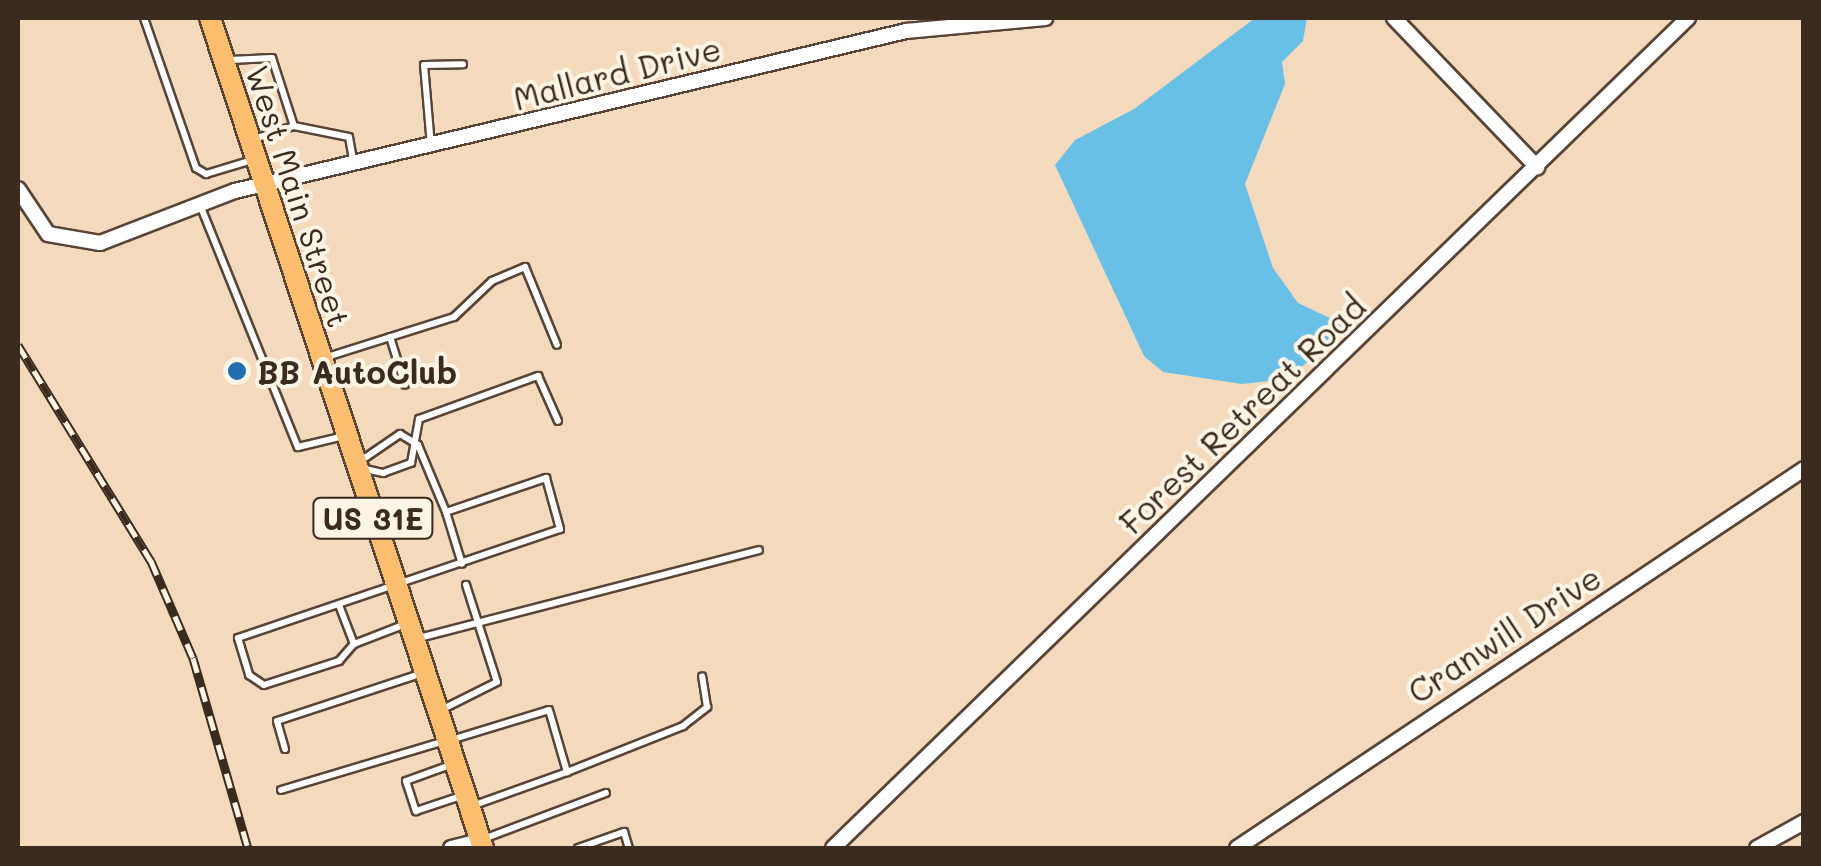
<!DOCTYPE html>
<style>
body{margin:0}
#map{position:relative;width:1821px;height:866px;overflow:hidden;background:#f3dabd;font-family:Mali,sans-serif}
div>[style]{position:absolute}
[style*='--x']{left:calc(var(--x)*1px);top:calc(var(--y)*1px);width:calc(var(--w)*1px);rotate:calc(var(--a)*1deg)}
.water>*{inset:0;background:#68c0e6}
.roads{filter:drop-shadow(2px 0 #574436) drop-shadow(-2px 0 #574436) drop-shadow(0 2px #574436) drop-shadow(0 -2px #574436)}
.lane>*{height:6px;margin:-3px;padding:0 3px;transform-origin:3px;border-radius:3px;background:#fff}
.street>*{height:14px;margin:-7px;padding:0 7px;transform-origin:7px;border-radius:7px;background:#fff}
.primary>*{height:20px;margin:-10px;padding:0 10px;transform-origin:10px;border-radius:10px;background:#fbbd6e}
.rail>*{height:9px;margin-top:-4.5px;transform-origin:0;background:repeating-linear-gradient(90deg,#fcf5e5 0 15px,#3b2a1e 0 30px);box-sizing:border-box;border-block:2px solid #3b2a1e}
.dots>*{width:28px;height:28px;translate:-50% -50%;box-sizing:border-box;border:5px solid #fcf5e5;border-radius:50%}
span{translate:-50% -50%;white-space:nowrap;text-align:center;line-height:1.15;-webkit-text-stroke:8px #fcf5e5;paint-order:stroke}
.shield-label span{padding:2px 8px;background:#fcf5e5;border:2px solid;border-radius:8px;-webkit-text-stroke-width:0}
.shield-label{font-size:30px;color:#3b2a1e;font-weight:700}
.street-label{font-size:32px;color:#3b2a1e}
.poi-label{font-size:32px;color:#3b2a1e;font-weight:700}
.left{translate:0 -50%;text-align:left}
.frame{position:absolute;inset:0;border:20px solid #3b2a1e;pointer-events:none}
</style>
<div id="map">
<div class="water">
<div style="clip-path:polygon(1255px 18px,1307px 18px,1303px 41px,1282px 62px,1285px 84px,1245px 184px,1273px 268px,1298px 303px,1349px 327px,1287px 379px,1242px 384px,1163px 372px,1144px 356px,1055px 165px,1075px 140px,1134px 109px)"></div>
</div>
<div class="roads">
<div class="lane">
<div style="--x:144;--y:18;--w:159;--a:70.9"></div>
<div style="--x:196;--y:168;--w:12;--a:31"></div>
<div style="--x:206;--y:174;--w:48;--a:-16.9"></div>
<div style="--x:230;--y:60;--w:42;--a:-2.7"></div>
<div style="--x:272;--y:58;--w:71;--a:72.1"></div>
<div style="--x:294;--y:126;--w:45;--a:162"></div>
<div style="--x:294;--y:126;--w:56;--a:11.3"></div>
<div style="--x:349;--y:137;--w:27;--a:80"></div>
<div style="--x:431;--y:146;--w:81;--a:-94.9"></div>
<div style="--x:424;--y:65;--w:39;--a:-1"></div>
<div style="--x:200;--y:205;--w:261;--a:68"></div>
<div style="--x:298;--y:447;--w:47;--a:-13.4"></div>
<div style="--x:390;--y:337;--w:50;--a:72.6"></div>
<div style="--x:327;--y:357;--w:133;--a:-17.5"></div>
<div style="--x:454;--y:317;--w:52;--a:-43.5"></div>
<div style="--x:492;--y:281;--w:36;--a:-23"></div>
<div style="--x:525;--y:267;--w:84;--a:67.7"></div>
<div style="--x:359;--y:462;--w:50;--a:-34.3"></div>
<div style="--x:400;--y:434;--w:21;--a:31"></div>
<div style="--x:418;--y:445;--w:73;--a:67.3"></div>
<div style="--x:446;--y:512;--w:106;--a:-18.8"></div>
<div style="--x:546;--y:478;--w:53;--a:74.6"></div>
<div style="--x:560;--y:529;--w:340;--a:161.3"></div>
<div style="--x:238;--y:638;--w:39;--a:73"></div>
<div style="--x:249;--y:675;--w:18;--a:34"></div>
<div style="--x:264;--y:685;--w:79;--a:-17.7"></div>
<div style="--x:339;--y:661;--w:23;--a:-49"></div>
<div style="--x:354;--y:644;--w:53;--a:-21.2"></div>
<div style="--x:361;--y:468;--w:23;--a:13"></div>
<div style="--x:383;--y:473;--w:30;--a:-20"></div>
<div style="--x:411;--y:463;--w:45;--a:-79.7"></div>
<div style="--x:419;--y:419;--w:127;--a:-19.9"></div>
<div style="--x:538;--y:376;--w:49;--a:66"></div>
<div style="--x:446;--y:512;--w:54;--a:72.9"></div>
<div style="--x:339;--y:605;--w:42;--a:69"></div>
<div style="--x:419;--y:638;--w:351;--a:-14.5"></div>
<div style="--x:443;--y:709;--w:60;--a:-26.6"></div>
<div style="--x:497;--y:682;--w:102;--a:-107.7"></div>
<div style="--x:454;--y:739;--w:99;--a:-17"></div>
<div style="--x:549;--y:710;--w:65;--a:73.8"></div>
<div style="--x:567;--y:772;--w:98;--a:160.3"></div>
<div style="--x:285;--y:749;--w:29;--a:-106"></div>
<div style="--x:277;--y:721;--w:154;--a:-18.2"></div>
<div style="--x:453;--y:764;--w:50;--a:160.1"></div>
<div style="--x:406;--y:781;--w:32;--a:72"></div>
<div style="--x:416;--y:811;--w:51;--a:-18.4"></div>
<div style="--x:567;--y:772;--w:125;--a:-21.6"></div>
<div style="--x:683;--y:726;--w:31;--a:-38"></div>
<div style="--x:707;--y:707;--w:31;--a:-99"></div>
<div style="--x:281;--y:790;--w:167;--a:-16.7"></div>
<div style="--x:486;--y:838;--w:128;--a:-20.6"></div>
<div style="--x:578;--y:848;--w:49;--a:-19.2"></div>
<div style="--x:624;--y:832;--w:17;--a:73"></div>
</div>
<div class="street">
<div style="--x:1394;--y:18;--w:207;--a:46.2"></div>
<div style="--x:18;--y:189;--w:54;--a:56.3"></div>
<div style="--x:48;--y:234;--w:53;--a:9.8"></div>
<div style="--x:100;--y:243;--w:145;--a:-21.1"></div>
<div style="--x:235;--y:191;--w:690;--a:-13.41"></div>
<div style="--x:906;--y:31;--w:140;--a:-5.3"></div>
<div style="--x:451;--y:848;--w:30;--a:-14"></div>
<div style="--x:833;--y:848;--w:1192;--a:-44.15"></div>
<div style="--x:1237;--y:848;--w:682;--a:-33.76"></div>
<div style="--x:1757;--y:848;--w:54;--a:-29"></div>
</div>
<div class="primary">
<div style="--x:210;--y:18;--w:874;--a:71.79"></div>
</div>
</div>
<div class="rail">
<div style="--x:18;--y:345;--w:254;--a:58.4"></div>
<div style="--x:151;--y:561;--w:106;--a:66.6"></div>
<div style="--x:193;--y:658;--w:198;--a:73.9"></div>
</div>
<div class="dots">
<div style="left:237px;top:371px;background:#1f6fb2"></div>
</div>
<div class="shield-label">
<span style="left:373px;top:518px">US 31E</span>
</div>
<div class="street-label">
<span style="left:617px;top:73px;rotate:-14deg">Mallard Drive</span>
<span style="left:299px;top:196px;rotate:72deg">West Main Street</span>
<span style="left:1242px;top:414px;rotate:-44deg">Forest Retreat Road</span>
<span style="left:1504px;top:634px;rotate:-33deg">Cranwill Drive</span>
</div>
<div class="poi-label">
<span class="left" style="left:257px;top:371px">BB AutoClub</span>
</div>
<div class="frame"></div>
</div>
